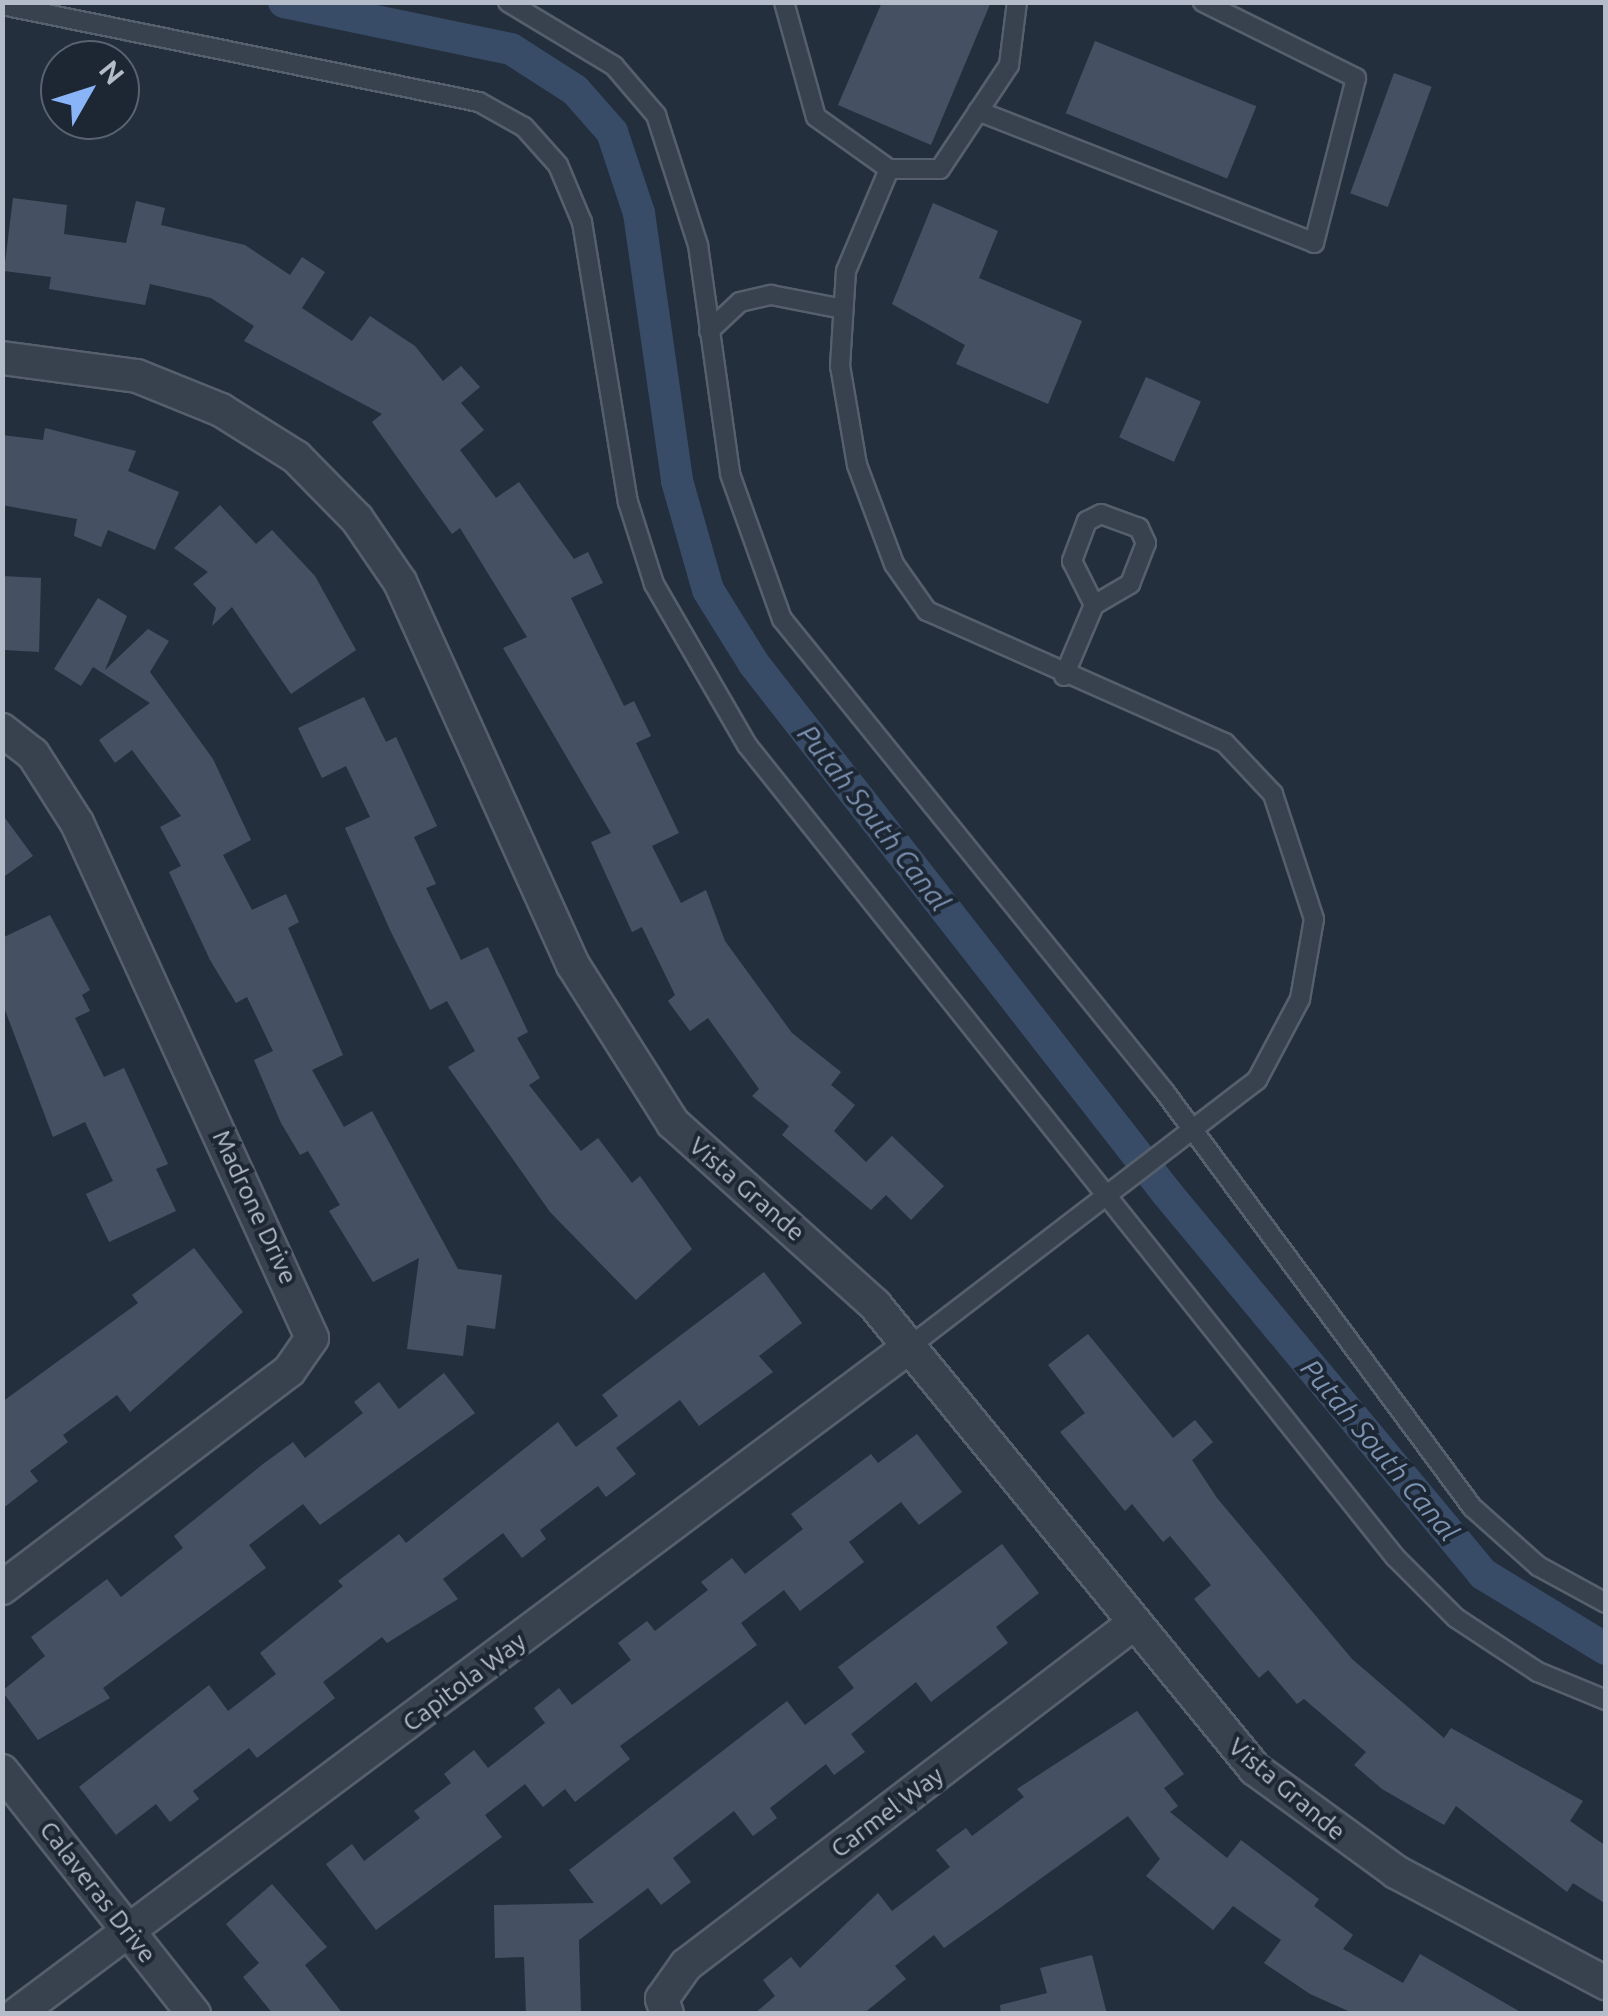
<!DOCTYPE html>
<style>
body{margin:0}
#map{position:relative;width:1608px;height:2016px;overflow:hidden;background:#242f3e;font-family:Ubuntu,sans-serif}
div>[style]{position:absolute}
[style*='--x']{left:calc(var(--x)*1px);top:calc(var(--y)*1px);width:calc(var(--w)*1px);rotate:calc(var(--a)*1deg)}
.canal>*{height:32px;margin:-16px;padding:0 16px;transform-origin:16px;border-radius:16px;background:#394c67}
.building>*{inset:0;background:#455162;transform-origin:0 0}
.roads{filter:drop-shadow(2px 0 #565f6c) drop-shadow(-2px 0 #565f6c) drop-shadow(0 2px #565f6c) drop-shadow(0 -2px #565f6c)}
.service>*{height:18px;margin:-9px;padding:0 9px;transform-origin:9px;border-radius:9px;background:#38414e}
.minor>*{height:32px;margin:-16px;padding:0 16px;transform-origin:16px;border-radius:16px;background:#38414e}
span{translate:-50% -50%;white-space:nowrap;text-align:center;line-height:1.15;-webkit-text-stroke:8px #1d2633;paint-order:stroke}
.street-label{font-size:25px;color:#b4bcc9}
.water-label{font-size:28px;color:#7c92b1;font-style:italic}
.frame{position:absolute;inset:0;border:5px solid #b4bcc9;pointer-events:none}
.north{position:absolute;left:40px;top:40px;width:100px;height:100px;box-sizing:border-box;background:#1d2633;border:2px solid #59626f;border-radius:50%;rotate:51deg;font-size:28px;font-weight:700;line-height:40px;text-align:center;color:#b4bcc9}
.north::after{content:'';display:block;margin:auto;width:35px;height:45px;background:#8ab4f8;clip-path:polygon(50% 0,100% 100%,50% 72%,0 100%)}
</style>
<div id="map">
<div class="canal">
<div style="--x:284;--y:2;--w:232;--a:11.7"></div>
<div style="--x:511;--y:49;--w:76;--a:32.6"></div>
<div style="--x:575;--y:90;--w:56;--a:48.6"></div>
<div style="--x:612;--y:132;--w:85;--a:71.6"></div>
<div style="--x:639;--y:213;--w:271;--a:81.9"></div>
<div style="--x:677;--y:481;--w:113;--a:74.1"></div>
<div style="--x:708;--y:590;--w:87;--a:58.1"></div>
<div style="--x:754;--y:664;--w:670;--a:52.03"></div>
<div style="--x:1166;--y:1192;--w:496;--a:50.3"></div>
<div style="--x:1483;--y:1574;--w:144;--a:31.4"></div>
</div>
<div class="building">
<div style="clip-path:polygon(882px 2px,991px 2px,931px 145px,838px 105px)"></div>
<div style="left:1095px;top:41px;width:174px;height:78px;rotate:22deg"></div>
<div style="left:1394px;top:73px;width:40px;height:128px;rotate:20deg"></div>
<div style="clip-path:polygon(13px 198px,67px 205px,64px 234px,126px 243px,136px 201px,165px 208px,161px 225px,245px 245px,290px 275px,302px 257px,325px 272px,302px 308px,352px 341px,370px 316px,415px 346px,443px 381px,461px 366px,480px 387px,461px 403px,484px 430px,460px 450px,496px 498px,519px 482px,574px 559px,588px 552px,603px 583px,571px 598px,624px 706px,634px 701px,651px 736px,636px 743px,679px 833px,652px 846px,681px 903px,706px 890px,725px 941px,792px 1033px,841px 1072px,831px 1085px,855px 1105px,834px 1131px,866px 1162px,892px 1136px,944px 1186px,911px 1220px,886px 1195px,871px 1210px,782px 1135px,789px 1126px,752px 1096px,759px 1089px,708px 1018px,690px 1031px,668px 1001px,675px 995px,642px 927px,632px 932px,591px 842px,611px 833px,503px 648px,527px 637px,460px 528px,452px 534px,372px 422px,382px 414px,244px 341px,254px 326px,211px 298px,150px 284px,145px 305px,49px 289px,51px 277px,4px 271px)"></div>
<div style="clip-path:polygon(933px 203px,998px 231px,979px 278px,1082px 321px,1048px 404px,956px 364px,965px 345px,892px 304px)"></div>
<div style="left:1146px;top:377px;width:60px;height:66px;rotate:24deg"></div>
<div style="clip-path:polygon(45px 428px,136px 451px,128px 471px,179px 492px,155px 550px,108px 530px,101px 547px,74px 536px,77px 519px,2px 505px,2px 435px,43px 440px)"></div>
<div style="clip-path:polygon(220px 505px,256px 544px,272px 530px,315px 576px,356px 650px,291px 694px,232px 607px,212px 626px,216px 608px,193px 584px,208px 572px,174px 548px)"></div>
<div style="clip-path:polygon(2px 576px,41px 578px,39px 652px,5px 650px)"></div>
<div style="clip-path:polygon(98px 598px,127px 616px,105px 670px,148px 629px,169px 641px,150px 672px,213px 759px,251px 840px,223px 855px,252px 910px,286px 894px,299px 922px,288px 928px,343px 1055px,312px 1070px,344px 1127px,372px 1111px,458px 1269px,502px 1275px,495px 1329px,467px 1325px,463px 1356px,407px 1349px,419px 1258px,373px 1282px,329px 1211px,340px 1205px,308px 1151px,300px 1155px,281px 1123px,254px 1060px,273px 1051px,247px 997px,236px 1003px,210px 960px,169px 872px,181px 866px,160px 827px,181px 816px,132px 750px,115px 763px,99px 740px,150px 703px,93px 667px,81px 686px,54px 669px)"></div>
<div style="clip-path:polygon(364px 697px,386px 742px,396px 737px,437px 826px,414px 837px,436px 884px,426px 888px,461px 960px,488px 947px,528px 1032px,517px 1038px,540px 1078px,529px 1085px,581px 1151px,598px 1138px,632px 1183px,640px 1176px,692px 1249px,636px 1300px,550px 1212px,448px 1067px,475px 1051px,447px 1001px,430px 1010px,390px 930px,345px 828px,370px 817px,346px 766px,322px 778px,298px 728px)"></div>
<div style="clip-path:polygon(2px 814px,33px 856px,2px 878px)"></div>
<div style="clip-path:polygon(50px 915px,90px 990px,82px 995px,90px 1011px,75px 1018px,104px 1077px,124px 1068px,168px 1164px,156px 1169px,176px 1211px,109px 1242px,86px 1194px,113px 1181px,85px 1122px,53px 1137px,2px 1002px,2px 938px)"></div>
<div style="clip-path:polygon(194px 1248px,243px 1312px,130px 1412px,117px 1395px,63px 1435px,68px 1442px,30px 1471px,38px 1481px,2px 1509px,2px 1402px,138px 1303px,132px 1295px)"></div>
<div style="clip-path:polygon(764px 1272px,802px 1323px,759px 1356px,773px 1372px,699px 1426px,680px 1400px,616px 1448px,636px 1474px,606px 1497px,598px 1486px,540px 1530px,546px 1539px,522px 1558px,503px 1533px,443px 1579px,458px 1599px,387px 1643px,382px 1637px,323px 1682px,335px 1698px,257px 1758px,249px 1748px,193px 1791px,199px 1799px,170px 1822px,156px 1804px,116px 1835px,79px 1787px,209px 1685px,228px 1711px,276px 1674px,260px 1653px,343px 1586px,338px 1581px,399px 1534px,406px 1543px,558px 1422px,576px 1447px,618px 1416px,602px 1395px)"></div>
<div style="clip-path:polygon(1088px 1334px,1173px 1438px,1195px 1420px,1213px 1442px,1192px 1460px,1217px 1498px,1352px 1659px,1444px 1738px,1451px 1728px,1583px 1801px,1570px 1821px,1606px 1846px,1606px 1904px,1573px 1883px,1567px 1892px,1456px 1806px,1444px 1825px,1382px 1789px,1354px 1765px,1366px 1752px,1304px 1699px,1297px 1704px,1268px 1670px,1259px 1678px,1194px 1599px,1211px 1585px,1170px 1536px,1163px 1542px,1132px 1504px,1125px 1511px,1060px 1432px,1085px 1413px,1048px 1365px)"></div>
<div style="clip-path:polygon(444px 1373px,475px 1413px,320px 1525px,303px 1504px,249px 1545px,266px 1568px,103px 1688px,110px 1698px,38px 1740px,2px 1691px,45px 1656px,31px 1637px,107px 1579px,121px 1597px,183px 1548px,174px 1536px,263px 1464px,293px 1442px,305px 1458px,363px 1413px,354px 1402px,379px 1382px,399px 1409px)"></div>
<div style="clip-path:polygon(917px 1434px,962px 1492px,919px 1525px,901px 1502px,849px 1542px,864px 1562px,800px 1611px,784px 1590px,741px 1623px,757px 1645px,620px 1746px,630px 1759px,575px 1802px,565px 1789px,543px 1807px,525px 1784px,485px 1815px,502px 1837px,376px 1930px,326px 1864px,352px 1844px,364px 1861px,420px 1818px,414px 1811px,451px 1783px,444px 1774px,474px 1750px,488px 1768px,545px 1723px,534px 1708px,559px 1688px,572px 1705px,631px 1660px,618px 1643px,647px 1621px,655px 1631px,708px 1590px,701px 1582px,732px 1558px,745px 1574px,803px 1529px,791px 1514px,871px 1454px,878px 1463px)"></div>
<div style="clip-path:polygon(1002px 1544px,1039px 1593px,996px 1627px,1008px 1643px,931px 1702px,916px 1682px,851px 1734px,865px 1752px,834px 1775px,826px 1764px,770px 1808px,777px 1818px,753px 1836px,734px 1811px,673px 1858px,691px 1882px,661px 1905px,648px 1888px,579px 1940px,581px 2014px,526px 2014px,524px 1957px,495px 1958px,494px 1905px,594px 1903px,569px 1870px,787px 1701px,805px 1725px,854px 1688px,838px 1667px)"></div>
<div style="clip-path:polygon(1137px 1711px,1184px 1774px,1164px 1788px,1178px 1806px,1170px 1812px,1227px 1858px,1241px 1840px,1319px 1899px,1314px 1906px,1353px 1935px,1343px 1949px,1403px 1983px,1420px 1954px,1524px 2014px,1355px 2014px,1310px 1994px,1264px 1963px,1281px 1940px,1233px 1906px,1213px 1930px,1146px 1876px,1160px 1859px,1128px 1816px,944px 1948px,934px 1935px,895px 1966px,906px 1979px,863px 2014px,754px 2014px,775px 1996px,763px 1980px,791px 1957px,800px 1968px,878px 1893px,892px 1911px,950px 1867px,936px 1850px,966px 1828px,972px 1836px,1024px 1797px,1017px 1789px)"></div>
<div style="clip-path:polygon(272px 1884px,327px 1947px,305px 1965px,343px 2014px,273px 2014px,243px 1977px,259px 1963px,226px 1924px)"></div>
<div style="clip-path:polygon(1092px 1955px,1107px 2014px,1001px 2014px,1000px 2005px,1047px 1993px,1040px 1968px)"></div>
</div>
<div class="roads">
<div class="service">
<div style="--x:508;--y:2;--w:124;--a:31.1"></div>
<div style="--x:614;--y:66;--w:65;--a:49.4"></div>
<div style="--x:656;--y:115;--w:137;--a:72.1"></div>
<div style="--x:698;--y:245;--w:231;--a:82"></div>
<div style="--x:730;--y:474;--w:154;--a:70.3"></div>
<div style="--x:782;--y:619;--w:607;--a:51.02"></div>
<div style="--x:1164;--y:1091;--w:518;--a:53.48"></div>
<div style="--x:1472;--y:1507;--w:89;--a:41.8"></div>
<div style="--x:1538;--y:1566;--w:77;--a:28.6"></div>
<div style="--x:784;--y:2;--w:119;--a:74.5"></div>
<div style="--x:816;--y:117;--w:90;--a:35.5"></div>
<div style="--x:2;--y:5;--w:487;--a:11.5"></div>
<div style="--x:479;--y:102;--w:51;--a:29.1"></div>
<div style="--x:524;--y:127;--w:51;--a:48.2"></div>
<div style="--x:558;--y:165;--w:62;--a:67.2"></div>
<div style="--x:582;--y:222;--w:284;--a:80.7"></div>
<div style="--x:628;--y:502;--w:86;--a:72.4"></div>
<div style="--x:654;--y:584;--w:186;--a:60"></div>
<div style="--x:747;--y:745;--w:1039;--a:51.41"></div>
<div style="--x:1395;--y:1557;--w:86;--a:45"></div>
<div style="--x:1456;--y:1618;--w:98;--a:33.4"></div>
<div style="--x:1538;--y:1672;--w:74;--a:22.4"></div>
<div style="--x:978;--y:111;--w:361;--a:21.4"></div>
<div style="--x:1314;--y:243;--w:170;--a:-75.7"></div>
<div style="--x:1356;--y:78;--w:171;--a:-153.6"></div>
<div style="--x:709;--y:331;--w:42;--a:-43.1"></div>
<div style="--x:740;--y:302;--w:32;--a:-13"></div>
<div style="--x:771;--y:295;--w:73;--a:11"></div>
<div style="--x:1064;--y:676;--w:77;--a:-67.1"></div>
<div style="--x:1094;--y:605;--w:42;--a:-30.3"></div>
<div style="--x:1130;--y:584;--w:44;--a:-68.7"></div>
<div style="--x:1146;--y:543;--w:17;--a:-115"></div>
<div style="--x:1139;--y:528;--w:40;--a:-159.8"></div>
<div style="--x:1101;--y:514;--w:16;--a:153"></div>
<div style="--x:1087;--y:521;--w:43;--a:110.6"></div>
<div style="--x:1072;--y:561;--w:49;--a:63.4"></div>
<div style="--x:909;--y:1347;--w:439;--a:-37.5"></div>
<div style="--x:1257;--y:1080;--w:92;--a:-62"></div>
<div style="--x:1300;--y:999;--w:81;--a:-80.1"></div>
<div style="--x:1314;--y:919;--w:132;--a:-108.2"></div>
<div style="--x:1273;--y:794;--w:70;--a:-133.3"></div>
<div style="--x:1225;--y:743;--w:326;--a:-156.1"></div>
<div style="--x:927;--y:611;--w:57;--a:-125.1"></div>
<div style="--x:894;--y:564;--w:106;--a:-110.5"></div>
<div style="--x:857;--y:465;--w:100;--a:-99.7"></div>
<div style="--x:840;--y:366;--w:95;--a:-86.4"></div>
<div style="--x:846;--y:271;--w:111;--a:-67.1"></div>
<div style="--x:889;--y:169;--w:51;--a:0"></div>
<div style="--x:940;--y:169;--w:125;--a:-56.4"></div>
<div style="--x:1009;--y:65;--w:64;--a:-82.8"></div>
</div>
<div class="minor">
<div style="--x:2;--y:358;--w:136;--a:7.6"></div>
<div style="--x:137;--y:376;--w:91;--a:22"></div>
<div style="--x:221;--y:410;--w:89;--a:32.1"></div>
<div style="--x:296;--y:457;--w:87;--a:45.5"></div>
<div style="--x:357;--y:519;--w:76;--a:55.7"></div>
<div style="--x:400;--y:582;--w:420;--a:65.7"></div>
<div style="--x:573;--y:965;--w:187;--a:57.7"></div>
<div style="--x:673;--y:1123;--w:272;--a:42"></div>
<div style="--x:875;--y:1305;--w:600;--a:50.68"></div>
<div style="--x:1255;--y:1769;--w:175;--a:36.1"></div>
<div style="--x:1396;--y:1872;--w:238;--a:27.9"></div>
<div style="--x:2;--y:730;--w:39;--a:38"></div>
<div style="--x:33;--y:754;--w:82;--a:57.5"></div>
<div style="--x:77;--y:823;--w:566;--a:65.47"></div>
<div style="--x:312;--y:1338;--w:40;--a:124.9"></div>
<div style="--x:289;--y:1371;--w:360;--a:142.9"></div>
<div style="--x:2;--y:1771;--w:310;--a:51.7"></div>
<div style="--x:17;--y:2014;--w:1114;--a:-36.79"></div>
<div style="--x:667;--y:2014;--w:16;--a:-108"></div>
<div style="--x:662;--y:1999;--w:42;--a:-54.8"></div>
<div style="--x:686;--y:1965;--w:562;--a:-37.34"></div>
</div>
</div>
<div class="street-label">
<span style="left:747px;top:1189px;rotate:41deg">Vista Grande</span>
<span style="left:255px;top:1207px;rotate:65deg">Madrone Drive</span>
<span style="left:464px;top:1682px;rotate:-37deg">Capitola Way</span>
<span style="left:1287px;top:1789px;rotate:40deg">Vista Grande</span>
<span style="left:887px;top:1812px;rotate:-37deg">Carmel Way</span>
<span style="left:98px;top:1892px;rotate:52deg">Calaveras Drive</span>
</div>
<div class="water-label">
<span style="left:874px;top:818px;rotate:52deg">Putah South Canal</span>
<span style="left:1380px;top:1450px;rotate:50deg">Putah South Canal</span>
</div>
<div class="frame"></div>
<div class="north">N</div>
</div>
